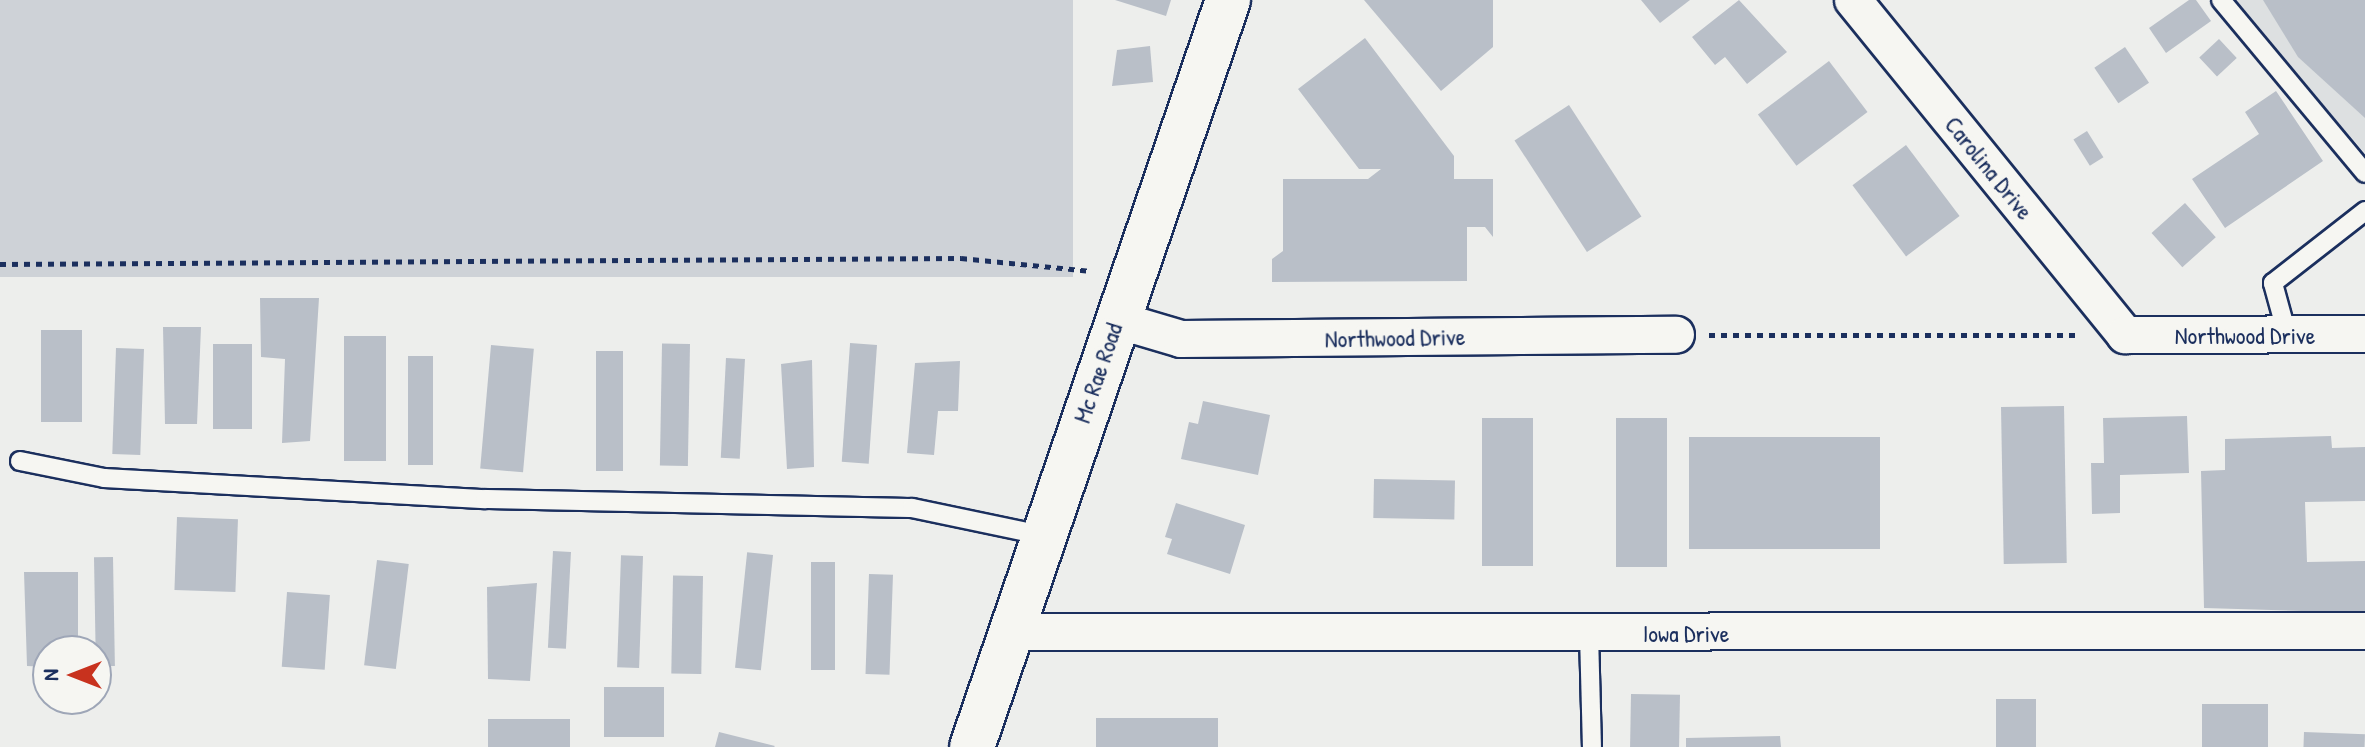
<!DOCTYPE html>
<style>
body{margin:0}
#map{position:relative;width:2365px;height:747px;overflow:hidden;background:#edeeec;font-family:"Patrick Hand",sans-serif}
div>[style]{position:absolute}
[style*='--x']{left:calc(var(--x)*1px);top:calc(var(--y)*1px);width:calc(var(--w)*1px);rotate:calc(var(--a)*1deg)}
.built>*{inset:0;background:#dde0e1}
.green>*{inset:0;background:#ced2d7;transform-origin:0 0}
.building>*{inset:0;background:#b9bfc8;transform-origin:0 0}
.path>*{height:5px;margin-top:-2.5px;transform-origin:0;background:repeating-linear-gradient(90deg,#1b2f5e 0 6px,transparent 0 12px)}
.roads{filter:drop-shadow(2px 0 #1b2f5e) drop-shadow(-2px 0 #1b2f5e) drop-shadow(0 2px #1b2f5e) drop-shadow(0 -2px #1b2f5e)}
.lane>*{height:18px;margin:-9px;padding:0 9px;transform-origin:9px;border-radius:9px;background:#f6f6f2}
.street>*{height:36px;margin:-18px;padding:0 18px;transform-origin:18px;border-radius:18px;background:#f6f6f2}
.secondary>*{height:44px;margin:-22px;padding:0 22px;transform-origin:22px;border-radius:22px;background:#f6f6f2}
span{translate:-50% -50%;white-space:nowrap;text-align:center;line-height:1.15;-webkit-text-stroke:7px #f6f6f2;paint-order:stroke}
.street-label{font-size:24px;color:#1b2f5e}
.north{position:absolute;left:32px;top:635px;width:80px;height:80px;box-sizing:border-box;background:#f6f6f2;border:2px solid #9ea6b7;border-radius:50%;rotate:270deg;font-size:22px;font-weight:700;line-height:32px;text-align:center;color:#1b2f5e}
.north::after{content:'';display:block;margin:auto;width:28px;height:36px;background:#c8321e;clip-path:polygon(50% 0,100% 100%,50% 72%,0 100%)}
</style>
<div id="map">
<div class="built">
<div style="clip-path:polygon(2231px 0,2365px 0,2365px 153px)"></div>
</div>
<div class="green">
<div style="left:0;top:0;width:1073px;height:277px"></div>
</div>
<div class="building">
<div style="clip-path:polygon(1115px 0,1171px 0,1166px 16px)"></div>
<div style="clip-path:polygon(1364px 0,1493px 0,1493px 47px,1441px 91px)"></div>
<div style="clip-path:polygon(1641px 0,1690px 0,1660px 23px)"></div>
<div style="clip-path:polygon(1739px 0,1787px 52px,1747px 84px,1725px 57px,1715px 65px,1692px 37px)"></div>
<div style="clip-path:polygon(2189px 0,2196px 0,2211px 21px,2166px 53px,2149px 28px)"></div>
<div style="clip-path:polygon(2263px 0,2365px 0,2365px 118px,2298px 57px)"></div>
<div style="clip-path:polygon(1365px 38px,1454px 156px,1454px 179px,1493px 179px,1493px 237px,1485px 227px,1467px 227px,1467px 281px,1272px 282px,1272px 259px,1283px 251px,1283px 179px,1368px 179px,1381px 169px,1359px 169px,1298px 89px)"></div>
<div style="left:2219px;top:39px;width:26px;height:27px;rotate:47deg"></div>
<div style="clip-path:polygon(1150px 46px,1153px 82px,1112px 86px,1117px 50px)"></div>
<div style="left:2125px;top:47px;width:43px;height:37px;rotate:56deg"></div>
<div style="left:1829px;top:61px;width:64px;height:89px;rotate:53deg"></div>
<div style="clip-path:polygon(2276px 91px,2323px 161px,2225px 228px,2192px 179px,2259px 134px,2245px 112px)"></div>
<div style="left:1569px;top:105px;width:133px;height:65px;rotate:57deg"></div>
<div style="left:2087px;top:131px;width:31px;height:16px;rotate:58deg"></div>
<div style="left:1906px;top:145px;width:89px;height:67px;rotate:53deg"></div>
<div style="left:2185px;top:203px;width:46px;height:45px;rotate:48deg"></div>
<div style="clip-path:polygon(260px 298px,319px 298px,310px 441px,282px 443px,285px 359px,261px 357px)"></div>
<div style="clip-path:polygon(163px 327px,201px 327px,197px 424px,165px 424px)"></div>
<div style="left:41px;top:330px;width:41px;height:92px"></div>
<div style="left:386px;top:336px;width:125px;height:42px;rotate:90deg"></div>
<div style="left:252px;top:344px;width:85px;height:39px;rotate:90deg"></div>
<div style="left:690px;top:344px;width:122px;height:28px;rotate:91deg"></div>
<div style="left:491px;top:345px;width:43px;height:124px;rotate:5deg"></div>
<div style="left:877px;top:345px;width:119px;height:27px;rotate:94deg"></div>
<div style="left:116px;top:348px;width:28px;height:106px;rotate:2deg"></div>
<div style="left:596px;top:351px;width:27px;height:120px"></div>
<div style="left:408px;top:356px;width:25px;height:109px"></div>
<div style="left:726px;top:358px;width:19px;height:100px;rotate:3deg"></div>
<div style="clip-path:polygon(812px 360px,814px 467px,787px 469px,781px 364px)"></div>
<div style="clip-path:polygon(960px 361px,958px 411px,938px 411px,934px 455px,907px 453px,915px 363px)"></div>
<div style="clip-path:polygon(1203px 401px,1270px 415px,1258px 475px,1181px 459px,1189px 422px,1198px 424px)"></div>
<div style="left:2064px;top:406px;width:157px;height:63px;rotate:89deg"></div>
<div style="clip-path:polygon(2187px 416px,2189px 473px,2120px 475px,2120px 513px,2092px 514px,2091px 463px,2104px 463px,2103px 418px)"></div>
<div style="left:1482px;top:418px;width:51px;height:148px"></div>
<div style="left:1616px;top:418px;width:51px;height:149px"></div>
<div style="clip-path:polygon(2331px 436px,2332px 448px,2365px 447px,2365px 501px,2305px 502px,2307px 562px,2365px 561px,2365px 613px,2204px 608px,2201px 471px,2225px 470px,2225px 439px)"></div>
<div style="left:1689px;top:437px;width:191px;height:112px"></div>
<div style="left:1374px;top:479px;width:81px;height:39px;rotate:1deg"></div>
<div style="clip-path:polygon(1176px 503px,1245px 525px,1230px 574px,1167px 554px,1172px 539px,1165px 537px)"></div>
<div style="left:177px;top:517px;width:61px;height:73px;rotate:2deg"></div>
<div style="left:553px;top:551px;width:18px;height:97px;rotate:3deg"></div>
<div style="left:773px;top:555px;width:116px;height:26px;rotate:96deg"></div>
<div style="left:643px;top:556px;width:112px;height:22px;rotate:92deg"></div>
<div style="left:113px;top:557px;width:109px;height:19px;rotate:89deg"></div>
<div style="left:377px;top:560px;width:32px;height:106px;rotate:7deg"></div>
<div style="left:811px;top:562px;width:24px;height:108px"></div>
<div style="clip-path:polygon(24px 572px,78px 572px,78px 651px,48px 651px,48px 667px,27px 666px)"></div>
<div style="left:869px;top:574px;width:24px;height:100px;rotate:2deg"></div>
<div style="left:703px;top:576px;width:98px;height:30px;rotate:91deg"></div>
<div style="clip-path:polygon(537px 583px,530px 681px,488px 679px,487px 587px)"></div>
<div style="left:287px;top:592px;width:43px;height:75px;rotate:4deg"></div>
<div style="left:604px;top:687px;width:60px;height:50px"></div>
<div style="left:1631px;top:694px;width:49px;height:53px;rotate:1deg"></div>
<div style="left:1996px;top:699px;width:40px;height:48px"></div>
<div style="left:2202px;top:704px;width:66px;height:43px"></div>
<div style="left:1218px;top:718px;width:29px;height:122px;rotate:90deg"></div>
<div style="left:488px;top:719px;width:82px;height:28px"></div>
<div style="clip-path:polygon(719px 732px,775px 746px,774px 747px,715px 747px)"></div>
<div style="left:2304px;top:732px;width:61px;height:15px;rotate:2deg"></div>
<div style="clip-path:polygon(1780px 736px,1781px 747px,1686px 747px,1686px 738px)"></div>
</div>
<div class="path">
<div style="--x:0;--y:264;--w:961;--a:-0.36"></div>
<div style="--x:961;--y:258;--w:131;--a:5.7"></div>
<div style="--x:1709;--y:335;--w:370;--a:0"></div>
</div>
<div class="roads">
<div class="lane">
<div style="--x:2221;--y:0;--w:225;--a:50.2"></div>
<div style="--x:2288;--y:338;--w:57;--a:-105.3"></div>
<div style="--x:2273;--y:283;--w:117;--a:-38"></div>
<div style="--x:20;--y:461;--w:86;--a:11.4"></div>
<div style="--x:104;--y:478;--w:382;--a:3.2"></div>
<div style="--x:485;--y:499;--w:427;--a:1.2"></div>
<div style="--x:912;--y:508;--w:132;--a:11.8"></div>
<div style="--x:1589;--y:634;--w:113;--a:88.5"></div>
</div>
<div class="street">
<div style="--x:1853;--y:0;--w:432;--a:50.9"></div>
<div style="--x:2125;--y:335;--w:240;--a:-0.2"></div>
<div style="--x:1117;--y:320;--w:67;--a:16.5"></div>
<div style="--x:1181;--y:339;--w:495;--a:-0.5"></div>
<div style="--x:1008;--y:632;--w:1357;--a:-0.04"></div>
</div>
<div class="secondary">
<div style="--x:972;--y:747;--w:790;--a:-71.08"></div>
</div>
</div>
<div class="street-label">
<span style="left:1989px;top:168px;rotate:51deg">Carolina Drive</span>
<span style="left:2245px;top:336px">Northwood Drive</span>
<span style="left:1395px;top:338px;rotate:-1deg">Northwood Drive</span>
<span style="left:1098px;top:373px;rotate:-71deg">Mc Rae Road</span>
<span style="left:1686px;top:634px">Iowa Drive</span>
</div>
<div class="north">N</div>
</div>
